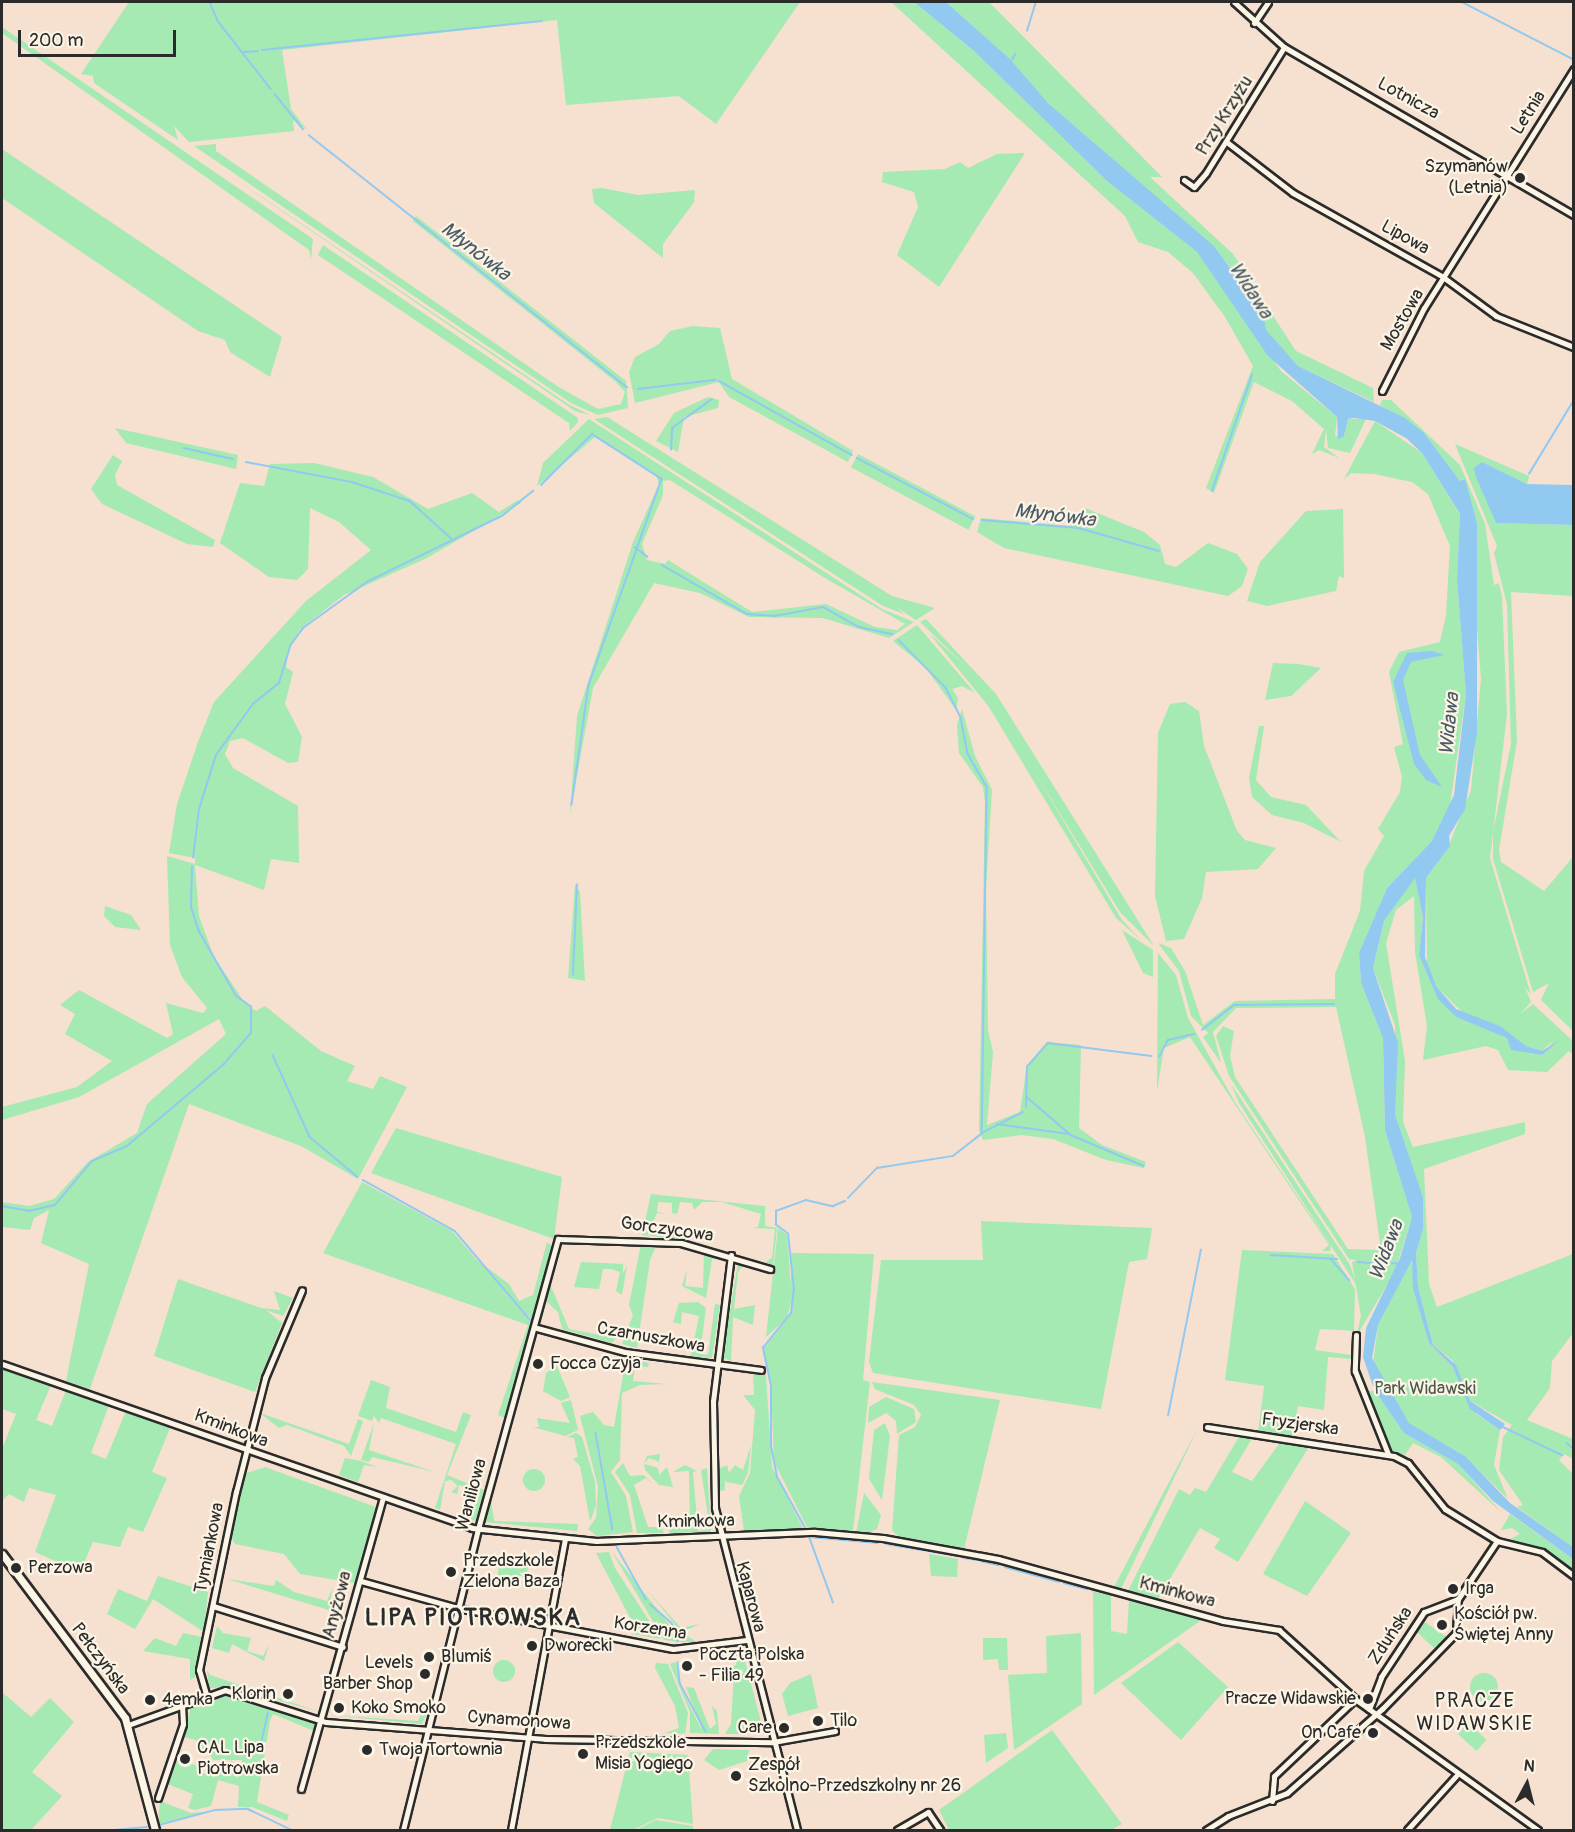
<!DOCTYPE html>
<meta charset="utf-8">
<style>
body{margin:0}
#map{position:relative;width:1575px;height:1832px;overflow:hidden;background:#f6e0d0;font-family:Pangolin,sans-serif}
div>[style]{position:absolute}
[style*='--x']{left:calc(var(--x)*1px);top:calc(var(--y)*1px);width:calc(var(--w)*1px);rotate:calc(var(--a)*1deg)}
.green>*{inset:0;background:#a5e9b3;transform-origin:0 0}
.round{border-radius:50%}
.water>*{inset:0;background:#92c9f1}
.stream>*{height:1.5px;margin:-0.75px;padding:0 0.75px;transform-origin:0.75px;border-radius:0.75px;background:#92c9f1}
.roads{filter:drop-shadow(2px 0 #2b2b2b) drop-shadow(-2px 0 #2b2b2b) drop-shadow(0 2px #2b2b2b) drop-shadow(0 -2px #2b2b2b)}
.minor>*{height:5px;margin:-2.5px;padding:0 2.5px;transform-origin:2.5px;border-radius:2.5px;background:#fcf5e5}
.major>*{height:7px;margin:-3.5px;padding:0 3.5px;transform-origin:3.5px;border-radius:3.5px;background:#fcf5e5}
.dots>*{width:16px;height:16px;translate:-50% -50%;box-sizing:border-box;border:3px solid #fcf5e5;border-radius:50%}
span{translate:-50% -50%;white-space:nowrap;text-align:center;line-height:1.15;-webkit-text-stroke:4.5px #fcf5e5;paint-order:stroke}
.street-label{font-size:18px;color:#2b2b2b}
.poi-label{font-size:18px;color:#2b2b2b}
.right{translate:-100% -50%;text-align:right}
.left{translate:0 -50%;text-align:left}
.park-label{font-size:18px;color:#4a5a4d}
.water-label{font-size:20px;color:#4a5a66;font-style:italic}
.neighbourhood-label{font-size:20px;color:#2b2b2b;letter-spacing:1.5px}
.district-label{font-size:24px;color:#2b2b2b;font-weight:700;letter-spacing:1.5px}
.frame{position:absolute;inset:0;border:3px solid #2b2b2b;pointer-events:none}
.north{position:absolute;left:1497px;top:1754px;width:60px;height:60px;-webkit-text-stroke:4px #fcf5e5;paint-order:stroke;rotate:7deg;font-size:16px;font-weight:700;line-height:24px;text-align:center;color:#2b2b2b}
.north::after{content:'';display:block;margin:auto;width:21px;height:27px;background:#2b2b2b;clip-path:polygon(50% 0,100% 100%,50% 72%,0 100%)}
.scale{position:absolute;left:18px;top:30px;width:158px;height:27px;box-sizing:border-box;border:3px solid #2b2b2b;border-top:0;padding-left:8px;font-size:18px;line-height:21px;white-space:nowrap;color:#2b2b2b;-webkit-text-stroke:4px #fcf5e5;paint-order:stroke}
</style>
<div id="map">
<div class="green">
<div style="clip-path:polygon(129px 2px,800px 2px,716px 124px,679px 96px,566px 105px,557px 20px,282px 50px,291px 109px,307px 130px,293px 120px,294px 131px,189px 142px,174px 126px,178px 140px,94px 83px,93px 76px,81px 74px)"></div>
<div style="clip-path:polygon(891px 2px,914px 2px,974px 51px,1107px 181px,1197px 252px,1281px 371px,1337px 417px,1335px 436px,1344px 436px,1348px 419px,1366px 419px,1350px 453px,1328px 448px,1326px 430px,1324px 447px,1339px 458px,1319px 450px,1312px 454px,1324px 429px,1292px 401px,1254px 382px,1214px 493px,1206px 488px,1253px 366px,1225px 317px,1193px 273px,1168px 252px,1138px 242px,1125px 216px)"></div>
<div style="clip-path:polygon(946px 2px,989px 2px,1162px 177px,1150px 177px,1233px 254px,1296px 351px,1373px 388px,1374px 402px,1298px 366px,1265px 330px,1253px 298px,1214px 246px,1048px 103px,1011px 60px)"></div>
<div style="clip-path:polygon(2px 27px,313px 239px,311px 259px,309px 250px,2px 33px)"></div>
<div style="clip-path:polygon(216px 144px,216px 151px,557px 386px,598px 409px,621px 404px,625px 392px,616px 382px,413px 221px,416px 216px,626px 381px,628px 408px,598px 415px,571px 403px,194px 146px)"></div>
<div style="clip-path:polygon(2px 149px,282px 337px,270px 377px,230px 352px,225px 340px,198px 331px,2px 198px)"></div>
<div style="clip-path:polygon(191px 149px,568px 404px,590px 415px,575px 411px)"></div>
<div style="clip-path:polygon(1025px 153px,939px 287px,897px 255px,918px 207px,914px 192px,882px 182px,883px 172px,945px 169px,960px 162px,968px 168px,997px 154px)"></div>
<div style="clip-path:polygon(602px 188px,638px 195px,695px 190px,694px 202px,663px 244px,663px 258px,594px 203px,592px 189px)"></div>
<div style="clip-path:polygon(323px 245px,578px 418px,578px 422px,570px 431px,569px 423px,318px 255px)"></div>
<div style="clip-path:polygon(693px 326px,720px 328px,732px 379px,853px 451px,848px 462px,729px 397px,719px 382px,635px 403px,629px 372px,635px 357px,659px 344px,670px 331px)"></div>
<div style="clip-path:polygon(708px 397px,719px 400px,718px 408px,684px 417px,678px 452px,656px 441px,674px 413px)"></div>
<div style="clip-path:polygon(1382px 400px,1391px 400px,1460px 465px,1485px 524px,1494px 585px,1499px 583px,1502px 597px,1507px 714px,1490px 858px,1531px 995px,1525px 987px,1531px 1002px,1520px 1014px,1533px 1004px,1573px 1041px,1573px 1055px,1569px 1051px,1547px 1072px,1508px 1070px,1498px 1050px,1486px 1046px,1423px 1060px,1427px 1026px,1415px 952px,1414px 896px,1396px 910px,1386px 943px,1405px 1061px,1403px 1122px,1413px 1147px,1525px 1122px,1525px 1134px,1424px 1169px,1429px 1284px,1437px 1307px,1573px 1254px,1573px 1333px,1552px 1361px,1550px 1388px,1527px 1420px,1573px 1439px,1573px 1459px,1564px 1454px,1559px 1460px,1573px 1474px,1573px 1547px,1517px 1507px,1523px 1505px,1499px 1470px,1503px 1437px,1512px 1425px,1470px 1401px,1453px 1361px,1433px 1345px,1418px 1287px,1416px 1253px,1423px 1229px,1423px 1197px,1395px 1114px,1395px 1025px,1373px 968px,1384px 921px,1415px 877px,1423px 917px,1419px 955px,1439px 999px,1456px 1017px,1508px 1038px,1512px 1050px,1542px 1055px,1555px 1039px,1542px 1051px,1514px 1042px,1500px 1026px,1465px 1015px,1436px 986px,1427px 967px,1426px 878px,1447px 850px,1471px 790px,1481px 679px,1473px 577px,1477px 523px,1464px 479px,1460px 481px,1424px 433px,1380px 405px)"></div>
<div style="clip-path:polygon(607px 417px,892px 596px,935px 608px,916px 620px,896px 607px,904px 614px,883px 606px,594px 419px)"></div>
<div style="clip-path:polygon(evenodd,589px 419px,882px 609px,914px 622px,889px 638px,823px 618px,749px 617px,700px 593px,654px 583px,593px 688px,570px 814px,577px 716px,633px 542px,659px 484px,656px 475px,595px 437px,537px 486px,543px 463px,589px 419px,670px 480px,825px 578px,905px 624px,897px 630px,875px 627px,826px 604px,752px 612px,668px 560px,665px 564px,647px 560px,642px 544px,663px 495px,663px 481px,670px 480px)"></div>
<div style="clip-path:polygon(1375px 421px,1422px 453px,1460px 515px,1457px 580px,1466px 694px,1450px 806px,1432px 841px,1387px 888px,1359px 953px,1361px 983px,1383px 1038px,1385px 1130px,1412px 1217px,1395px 1271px,1356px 1337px,1361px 1316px,1352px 1262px,1356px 1260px,1349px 1259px,1229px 1076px,1216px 1036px,1223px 1026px,1234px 1031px,1230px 1056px,1235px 1077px,1348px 1249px,1381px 1250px,1365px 1137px,1336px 1007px,1236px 1008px,1213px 1032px,1221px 1063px,1203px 1037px,1208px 1033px,1191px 1016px,1179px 971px,1158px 943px,1171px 948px,1185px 971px,1203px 1025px,1235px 1001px,1335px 999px,1335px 974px,1360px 911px,1364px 871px,1384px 836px,1378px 829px,1400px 792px,1402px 777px,1394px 747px,1403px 744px,1389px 672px,1399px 652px,1440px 642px,1446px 615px,1450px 546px,1428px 494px,1412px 482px,1374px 474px,1351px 473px,1344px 479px)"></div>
<div style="clip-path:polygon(115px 428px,238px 455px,236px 469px,126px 443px)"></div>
<div style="clip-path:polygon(1455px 444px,1529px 476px,1527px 484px,1482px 462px,1475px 468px,1496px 523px,1573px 525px,1573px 596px,1511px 592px,1517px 741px,1499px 850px,1501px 862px,1544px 891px,1573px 857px,1573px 1031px,1541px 1000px,1549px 983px,1533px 992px,1493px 859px,1493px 832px,1511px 744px,1507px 604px,1494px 553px,1497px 546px)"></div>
<div style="left:858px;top:454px;width:133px;height:15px;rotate:28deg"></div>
<div style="clip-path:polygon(113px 455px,122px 461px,115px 475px,117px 485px,215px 540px,213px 547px,187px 544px,102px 504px,91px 489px)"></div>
<div style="clip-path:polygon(314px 463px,373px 477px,428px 509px,472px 493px,499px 512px,518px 500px,521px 503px,427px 558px,344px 595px,300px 629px,289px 649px,286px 667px,293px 672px,285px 704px,302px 737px,298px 762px,288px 763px,243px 738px,230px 741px,225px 754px,233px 768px,298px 806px,299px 863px,271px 859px,264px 890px,195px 865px,199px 916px,214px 957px,245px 1003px,256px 1011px,265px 1006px,321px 1051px,355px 1066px,347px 1081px,373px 1089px,380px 1076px,407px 1087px,358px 1179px,301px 1146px,189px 1104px,90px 1389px,66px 1381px,89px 1264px,41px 1243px,49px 1210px,34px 1218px,30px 1230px,2px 1227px,2px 1202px,29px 1206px,54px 1199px,88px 1162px,137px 1133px,147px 1104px,226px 1034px,219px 1019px,79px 1097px,2px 1120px,2px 1107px,77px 1087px,112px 1061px,65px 1034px,75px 1014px,60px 1005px,79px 990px,167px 1038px,173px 1034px,166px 1003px,203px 1013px,207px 1008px,182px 977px,170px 945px,167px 856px,195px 864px,195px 858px,169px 853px,177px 804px,198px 742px,214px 702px,306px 601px,371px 550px,339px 522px,310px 508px,308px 569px,297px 580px,269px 577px,220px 543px,240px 483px,264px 486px,270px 464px)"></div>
<div style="clip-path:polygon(1085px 508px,1144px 532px,1160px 545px,1165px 564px,1176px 567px,1208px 543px,1237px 554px,1248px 569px,1242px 586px,1228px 596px,1004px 548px,977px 532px,981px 518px,1070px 526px)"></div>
<div style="clip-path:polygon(1343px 509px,1344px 578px,1339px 576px,1336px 591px,1267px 606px,1247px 601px,1260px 562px,1306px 511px)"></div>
<div style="clip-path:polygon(926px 619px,996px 694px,1154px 946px,1120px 912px,1033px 769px,1122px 920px,1141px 940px,1116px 918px,989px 707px,929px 633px,970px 670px,920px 622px)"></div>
<div style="clip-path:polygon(917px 625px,975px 693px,962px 686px,952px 689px,958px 698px,956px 710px,926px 668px,893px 641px)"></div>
<div style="clip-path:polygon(1273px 663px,1298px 664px,1321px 668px,1291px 696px,1265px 700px)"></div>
<div style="clip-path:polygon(1185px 702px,1199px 711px,1204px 746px,1237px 831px,1245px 840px,1276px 848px,1258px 869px,1206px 872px,1202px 898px,1184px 939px,1166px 941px,1155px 896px,1158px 733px,1170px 704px)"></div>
<div style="clip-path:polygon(962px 709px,975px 756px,992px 790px,986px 888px,988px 1030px,993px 1052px,987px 1125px,1020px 1112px,1027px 1065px,1047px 1042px,1081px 1045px,1079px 1128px,1102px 1145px,1146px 1162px,1144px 1168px,1106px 1160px,1053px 1139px,1021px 1135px,983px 1140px,979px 1131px,985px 802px,983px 787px,959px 753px,957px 725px)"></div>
<div style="clip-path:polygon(1259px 726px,1264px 726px,1256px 780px,1271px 797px,1306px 805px,1341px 842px,1304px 823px,1272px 815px,1252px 797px,1249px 778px)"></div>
<div style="clip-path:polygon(575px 884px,580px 892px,585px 981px,568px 978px)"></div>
<div style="clip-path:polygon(105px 906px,131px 915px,141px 930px,115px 927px,104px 916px)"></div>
<div style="clip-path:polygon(1122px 930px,1153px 950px,1153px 977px,1143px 973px)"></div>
<div style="clip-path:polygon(1158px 953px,1176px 975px,1188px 1018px,1236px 1104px,1331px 1246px,1330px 1251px,1322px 1251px,1329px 1245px,1190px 1037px,1164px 1048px,1157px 1091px)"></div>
<div style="clip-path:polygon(1231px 1084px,1350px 1265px,1357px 1286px,1239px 1103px)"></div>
<div style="clip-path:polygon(396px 1128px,562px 1177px,554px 1239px,371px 1173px)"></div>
<div style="clip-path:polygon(362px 1182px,452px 1231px,532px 1324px,505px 1418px,498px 1415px,528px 1325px,323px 1253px)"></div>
<div style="clip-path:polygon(651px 1194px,765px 1206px,765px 1226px,777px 1228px,773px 1266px,766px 1262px,772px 1258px,775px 1229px,751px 1228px,758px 1227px,761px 1214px,722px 1202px,702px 1202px,694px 1210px,692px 1203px,680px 1202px,677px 1214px,672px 1213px,672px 1203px,658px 1202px,657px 1212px,668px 1214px,657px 1213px,649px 1231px,688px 1233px,690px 1240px,642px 1235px)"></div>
<div style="clip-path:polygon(981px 1221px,1152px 1228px,1147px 1259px,1129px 1262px,1101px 1409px,873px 1373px,869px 1362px,881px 1260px,983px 1260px)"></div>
<div style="clip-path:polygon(778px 1228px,787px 1235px,792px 1298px,787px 1318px,766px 1337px)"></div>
<div style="clip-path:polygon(547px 1242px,552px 1246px,534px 1322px,493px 1280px,477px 1260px,509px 1284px,519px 1301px,533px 1295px)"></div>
<div style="clip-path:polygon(641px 1244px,656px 1246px,650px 1260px,637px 1348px,622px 1344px,633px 1315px,629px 1305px)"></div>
<div style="clip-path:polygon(1242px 1250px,1333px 1254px,1355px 1289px,1354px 1331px,1320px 1329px,1315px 1350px,1351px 1355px,1352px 1359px,1328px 1357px,1324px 1410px,1298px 1406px,1292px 1437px,1258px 1433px,1264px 1386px,1225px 1380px)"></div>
<div style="clip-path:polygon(704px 1253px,725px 1260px,712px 1259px,706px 1298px,682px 1286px,687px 1269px,685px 1286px,703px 1288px)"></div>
<div style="clip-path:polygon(791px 1253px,874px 1254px,863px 1380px,870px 1382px,853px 1531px,808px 1529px,774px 1462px,771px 1386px,763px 1350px,791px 1314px)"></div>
<div style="clip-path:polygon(1411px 1260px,1429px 1343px,1453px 1367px,1476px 1414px,1500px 1430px,1494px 1465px,1508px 1499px,1476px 1467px,1409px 1423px,1373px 1364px,1378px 1325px)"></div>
<div style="clip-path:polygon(581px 1262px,623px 1264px,623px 1274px,627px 1266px,622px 1295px,616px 1291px,620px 1272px,611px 1269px,603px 1269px,599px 1289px,574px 1287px)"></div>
<div style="clip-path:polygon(738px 1263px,744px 1265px,738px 1272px,734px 1309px,755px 1305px,753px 1325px,733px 1317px,731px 1361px,722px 1357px)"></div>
<div style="clip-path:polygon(178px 1279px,261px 1308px,280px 1310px,274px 1291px,293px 1298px,283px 1316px,266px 1310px,282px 1323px,255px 1392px,154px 1356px)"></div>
<div style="clip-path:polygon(550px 1284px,569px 1329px,616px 1338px,612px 1343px,562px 1329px,558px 1312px,546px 1301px)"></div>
<div style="clip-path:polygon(698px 1302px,706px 1308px,700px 1354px,708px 1355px,715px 1304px,720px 1305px,712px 1358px,691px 1356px,699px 1316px,682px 1312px,681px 1324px,673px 1322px,679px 1303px)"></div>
<div style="clip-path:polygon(626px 1358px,649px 1363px,648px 1367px,628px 1365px,635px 1366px,633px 1381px,666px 1384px,640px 1385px,622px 1393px,620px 1460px,611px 1472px,626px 1496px,633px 1532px,597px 1536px,588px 1529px,596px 1518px,598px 1487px,580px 1416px,593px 1412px,604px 1425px,614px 1427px)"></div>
<div style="clip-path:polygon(1358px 1363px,1369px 1391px,1376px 1391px,1404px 1433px,1458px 1464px,1502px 1513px,1441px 1457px,1413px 1443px,1405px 1455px,1390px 1450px)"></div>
<div style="clip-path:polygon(557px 1366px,570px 1397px,561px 1401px,543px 1391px,546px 1373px)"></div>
<div style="clip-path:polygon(3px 1369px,51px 1385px,36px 1420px,52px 1426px,66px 1390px,109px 1405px,91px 1453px,106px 1459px,126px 1411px,170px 1428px,152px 1472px,167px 1478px,143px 1532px,128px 1527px,120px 1547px,93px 1542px,80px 1572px,35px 1552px,56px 1495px,29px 1488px,24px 1502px,9px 1494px,2px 1501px,2px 1449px,16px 1414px,2px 1409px)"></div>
<div style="clip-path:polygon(753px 1373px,766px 1375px,772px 1467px,804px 1530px,744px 1531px,739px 1496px,750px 1473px,755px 1410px,743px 1395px,754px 1395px)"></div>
<div style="clip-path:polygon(371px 1380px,390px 1387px,386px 1408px,392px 1410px,456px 1432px,463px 1412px,471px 1415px,447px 1475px,484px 1490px,476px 1521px,460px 1517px,473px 1513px,479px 1490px,459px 1485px,457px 1494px,451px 1492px,458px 1486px,451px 1480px,445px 1481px,440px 1510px,435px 1508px,456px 1444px,381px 1418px,379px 1423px,374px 1416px,372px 1421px,358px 1416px)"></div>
<div style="clip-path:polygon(872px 1382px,1000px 1400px,964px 1549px,900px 1538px,892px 1530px,899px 1435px,915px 1427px,921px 1415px,914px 1405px,875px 1389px)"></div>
<div style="clip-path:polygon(886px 1397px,914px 1409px,916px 1422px,897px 1434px,896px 1421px,886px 1413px,868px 1423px,869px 1407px)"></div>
<div style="clip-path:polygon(571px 1400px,578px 1430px,565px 1436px,533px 1427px,539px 1427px,537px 1418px,570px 1423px,561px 1403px)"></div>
<div style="clip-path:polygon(260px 1413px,349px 1444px,358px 1419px,363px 1421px,351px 1456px,344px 1446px,287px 1425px,279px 1428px)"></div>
<div style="clip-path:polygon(374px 1423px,369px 1450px,435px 1472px,372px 1457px,369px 1462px,361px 1460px)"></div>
<div style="clip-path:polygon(885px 1423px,890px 1436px,882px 1500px,869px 1479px,874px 1430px)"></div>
<div style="clip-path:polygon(1198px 1428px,1121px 1589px,1114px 1587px,1167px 1486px)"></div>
<div style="clip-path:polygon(576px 1433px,582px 1437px,595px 1482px,596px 1506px,590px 1521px,580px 1466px,573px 1459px,578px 1457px,574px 1438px,567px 1437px)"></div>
<div style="clip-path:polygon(1240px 1435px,1253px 1437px,1232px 1472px,1252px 1481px,1281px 1441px,1310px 1445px,1238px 1562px,1214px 1548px,1220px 1539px,1200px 1528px,1158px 1599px,1128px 1591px,1179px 1489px,1190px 1495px,1195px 1488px,1206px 1492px)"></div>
<div style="clip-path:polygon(751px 1445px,748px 1473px,742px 1485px,726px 1482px,725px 1477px,725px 1490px,719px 1491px,717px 1470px,727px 1465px,729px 1473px,735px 1465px,743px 1470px)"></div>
<div style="clip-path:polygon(660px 1454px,659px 1462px,649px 1458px,644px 1464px,658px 1468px,659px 1475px,667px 1467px,673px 1487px,659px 1485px,645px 1470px,644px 1464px,647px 1456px)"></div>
<div style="clip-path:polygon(345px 1458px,361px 1461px,377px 1467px,364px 1465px,358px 1482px,339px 1475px)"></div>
<div style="clip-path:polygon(623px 1463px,630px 1476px,644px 1475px,653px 1484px,646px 1478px,634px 1485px,648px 1527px,661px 1527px,664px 1533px,637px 1533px,630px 1495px,615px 1472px)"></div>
<div style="clip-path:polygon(685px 1465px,697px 1471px,693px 1472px,698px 1531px,710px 1529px,701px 1470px,707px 1468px,711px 1532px,669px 1533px,671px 1527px,690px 1527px,689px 1471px,673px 1472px)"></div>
<div style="clip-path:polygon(265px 1467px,376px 1507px,355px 1583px,300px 1574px,284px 1554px,235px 1544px,230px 1534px,244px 1474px)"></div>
<div class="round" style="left:523px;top:1469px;width:22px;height:22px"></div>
<div style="clip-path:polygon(864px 1493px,881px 1515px,877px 1529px,865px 1534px,856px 1533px)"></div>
<div style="clip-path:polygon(491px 1500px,494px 1521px,578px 1524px,577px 1531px,485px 1522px)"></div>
<div style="clip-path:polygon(1305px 1501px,1351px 1533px,1307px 1596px,1263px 1574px)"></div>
<div style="clip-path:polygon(1510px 1514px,1573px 1559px,1573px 1571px,1537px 1547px,1509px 1540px,1520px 1534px,1512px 1528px,1501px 1530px)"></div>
<div style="clip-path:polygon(609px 1552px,615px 1568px,661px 1639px,632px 1634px,637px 1631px,596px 1553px)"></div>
<div style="clip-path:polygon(612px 1552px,669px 1624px,676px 1641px,674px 1623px,647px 1590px,681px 1628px,699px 1624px,682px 1633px,697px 1642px,681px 1642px,664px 1640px)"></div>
<div style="clip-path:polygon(929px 1554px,958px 1559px,957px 1577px,931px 1576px)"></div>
<div style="left:499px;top:1563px;width:29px;height:12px;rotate:6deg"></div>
<div style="clip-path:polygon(158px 1576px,208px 1592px,204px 1632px,153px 1599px,135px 1629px,107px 1614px,118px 1589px,147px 1601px)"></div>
<div style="clip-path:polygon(227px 1579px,274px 1586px,276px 1580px,294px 1592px,327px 1601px,333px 1587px,329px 1605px,345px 1615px)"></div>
<div style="clip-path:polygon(1093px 1592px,1111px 1595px,1111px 1631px,1127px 1634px,1129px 1599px,1203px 1619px,1094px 1695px)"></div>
<div style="clip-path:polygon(1425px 1622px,1448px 1638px,1435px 1649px,1417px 1632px)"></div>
<div style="clip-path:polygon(217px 1626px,223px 1633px,251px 1638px,247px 1651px,263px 1656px,269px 1645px,264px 1661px,232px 1644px,229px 1653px,212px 1648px)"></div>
<div style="clip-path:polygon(183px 1633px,202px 1637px,195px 1677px,190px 1680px,190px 1659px,143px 1651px,155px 1638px,176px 1646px)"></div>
<div style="clip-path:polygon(1081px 1633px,1082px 1704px,1014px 1750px,1008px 1675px,1047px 1673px,1046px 1636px)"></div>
<div style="clip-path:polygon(983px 1638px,1007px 1638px,1008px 1670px,999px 1670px,998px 1659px,983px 1660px)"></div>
<div style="clip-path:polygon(1178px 1642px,1228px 1687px,1181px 1740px,1121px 1683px)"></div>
<div style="clip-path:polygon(741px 1646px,763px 1729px,760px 1734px,725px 1734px,731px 1724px,734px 1673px,726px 1671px,736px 1665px,736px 1651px,731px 1648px)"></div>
<div class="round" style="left:493px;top:1660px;width:22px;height:22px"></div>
<div style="clip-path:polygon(681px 1660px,676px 1663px,679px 1683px,703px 1733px,686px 1687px,694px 1688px,710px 1729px,716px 1724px,712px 1706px,717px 1711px,719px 1734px,690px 1733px,690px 1712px,670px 1664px)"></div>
<div style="clip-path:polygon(668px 1664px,688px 1713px,685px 1734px,665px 1733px,679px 1728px,675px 1706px,655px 1668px,656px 1663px)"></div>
<div style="clip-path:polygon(207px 1670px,210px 1675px,320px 1712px,231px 1687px,209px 1688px)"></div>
<div class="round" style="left:1470px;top:1673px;width:28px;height:28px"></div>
<div style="clip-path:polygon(811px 1674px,818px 1708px,788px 1716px,782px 1694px,790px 1683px)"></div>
<div style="clip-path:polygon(2px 1692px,31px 1717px,50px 1698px,74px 1722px,32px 1772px,62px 1796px,31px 1830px,2px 1830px)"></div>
<div style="clip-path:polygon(219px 1694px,317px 1723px,314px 1731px,273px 1714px,270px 1721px,257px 1802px,289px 1815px,287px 1821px,252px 1807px,238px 1807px,239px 1786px,218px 1780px,211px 1806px,195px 1810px,188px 1808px,193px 1794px,167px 1784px,182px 1749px,183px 1763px,196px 1765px,199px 1774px,225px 1771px,231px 1760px,241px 1773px,242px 1760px,213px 1760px,208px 1750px,219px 1752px,219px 1747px,209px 1745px,202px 1752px,196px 1740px,184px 1737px,191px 1706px)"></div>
<div style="clip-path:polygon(426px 1703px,429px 1709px,422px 1724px,328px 1715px,418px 1721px)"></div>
<div style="left:1468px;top:1723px;width:25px;height:15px;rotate:42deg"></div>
<div style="clip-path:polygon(1052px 1730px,1122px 1824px,1111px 1830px,949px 1830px,939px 1810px)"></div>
<div style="clip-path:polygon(1006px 1733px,1008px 1748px,986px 1763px,984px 1735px)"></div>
<div style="clip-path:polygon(713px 1749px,749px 1750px,747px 1761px,719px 1770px,704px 1760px)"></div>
<div style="clip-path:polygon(630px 1752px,688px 1755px,693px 1824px,658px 1818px,633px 1830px,610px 1830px)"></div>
<div style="clip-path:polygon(160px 1801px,191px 1813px,212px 1811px,158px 1824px)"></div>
<div style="clip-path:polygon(656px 1820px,693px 1826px,693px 1830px,636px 1830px)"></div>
</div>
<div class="water">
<div style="clip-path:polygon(914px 2px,946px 2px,1011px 60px,1048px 103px,1214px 246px,1263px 313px,1266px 330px,1298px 366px,1405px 418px,1424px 433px,1460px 481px,1465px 479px,1477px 523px,1477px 733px,1465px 809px,1449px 836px,1450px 846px,1426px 878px,1425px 957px,1436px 986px,1456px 1009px,1500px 1026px,1526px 1046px,1542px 1051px,1558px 1041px,1542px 1055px,1511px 1050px,1507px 1038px,1456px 1017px,1438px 999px,1419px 955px,1423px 917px,1415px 878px,1384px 921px,1373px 968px,1398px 1043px,1395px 1114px,1423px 1197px,1423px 1229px,1416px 1253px,1418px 1287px,1433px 1345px,1456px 1365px,1470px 1401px,1505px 1424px,1500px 1430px,1470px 1409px,1453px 1367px,1429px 1343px,1413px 1288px,1412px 1260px,1378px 1325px,1372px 1358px,1409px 1423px,1466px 1457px,1510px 1503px,1573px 1547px,1573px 1559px,1493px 1501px,1458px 1464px,1404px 1433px,1374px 1389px,1363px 1357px,1366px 1328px,1400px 1258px,1412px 1217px,1385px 1130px,1383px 1038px,1361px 983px,1359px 953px,1387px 888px,1432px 841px,1454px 795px,1466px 694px,1457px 580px,1460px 514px,1422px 453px,1406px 438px,1375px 421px,1354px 418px,1348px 419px,1344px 436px,1338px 439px,1337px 417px,1268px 356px,1197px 252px,1107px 181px,974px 51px)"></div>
<div style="clip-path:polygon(1482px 462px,1527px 484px,1573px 485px,1573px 525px,1496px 523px,1476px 477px,1474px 468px)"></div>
<div style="clip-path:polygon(1432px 651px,1444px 655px,1411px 662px,1403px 680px,1420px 755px,1442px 787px,1426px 780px,1414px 764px,1393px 682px,1407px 653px)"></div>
</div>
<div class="stream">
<div style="--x:210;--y:2;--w:21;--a:67"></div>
<div style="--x:218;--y:21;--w:86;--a:52.1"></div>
<div style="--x:1462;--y:2;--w:125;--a:27.2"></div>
<div style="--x:1027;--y:31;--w:30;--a:-73"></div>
<div style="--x:262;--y:50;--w:281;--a:-5.9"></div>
<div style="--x:244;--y:52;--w:14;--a:-4"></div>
<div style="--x:1012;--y:60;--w:7;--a:-63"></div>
<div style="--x:275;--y:94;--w:45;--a:51.3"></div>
<div style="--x:309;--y:135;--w:406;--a:38.4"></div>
<div style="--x:719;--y:381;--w:152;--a:29.1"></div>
<div style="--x:638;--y:389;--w:78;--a:-6.7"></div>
<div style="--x:184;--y:448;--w:50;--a:12.7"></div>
<div style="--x:671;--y:450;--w:22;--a:-87"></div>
<div style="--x:672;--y:428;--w:49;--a:-35.9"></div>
<div style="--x:857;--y:458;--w:131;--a:27.7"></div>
<div style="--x:246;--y:462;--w:108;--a:10.7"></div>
<div style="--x:352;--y:482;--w:61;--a:18.1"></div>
<div style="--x:410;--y:501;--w:57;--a:42.1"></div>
<div style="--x:1529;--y:474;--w:87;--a:-58.7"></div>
<div style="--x:541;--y:485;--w:72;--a:-45"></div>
<div style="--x:592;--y:434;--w:83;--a:32.7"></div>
<div style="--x:662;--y:479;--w:219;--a:109.5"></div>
<div style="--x:589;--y:685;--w:121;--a:98.1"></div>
<div style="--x:1212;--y:491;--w:123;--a:-71"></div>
<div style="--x:982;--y:520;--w:97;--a:4.7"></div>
<div style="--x:1079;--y:528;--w:83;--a:16"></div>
<div style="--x:635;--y:547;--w:16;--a:38"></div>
<div style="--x:662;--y:565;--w:98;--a:30"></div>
<div style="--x:747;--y:614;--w:28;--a:4"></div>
<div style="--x:775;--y:616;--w:49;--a:-10.6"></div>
<div style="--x:823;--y:607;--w:41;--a:29.1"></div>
<div style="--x:859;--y:627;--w:34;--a:12"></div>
<div style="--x:899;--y:640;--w:67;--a:45.6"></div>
<div style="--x:946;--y:688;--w:34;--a:63"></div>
<div style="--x:961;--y:718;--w:37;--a:79"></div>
<div style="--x:968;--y:754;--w:38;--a:60"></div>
<div style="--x:987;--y:787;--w:346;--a:90.8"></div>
<div style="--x:193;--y:858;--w:49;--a:-83"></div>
<div style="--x:199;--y:809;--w:57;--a:-72.5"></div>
<div style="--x:216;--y:755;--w:63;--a:-54"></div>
<div style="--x:253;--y:704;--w:33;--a:-39"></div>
<div style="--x:279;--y:683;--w:39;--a:-73"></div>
<div style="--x:290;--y:646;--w:22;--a:-54"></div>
<div style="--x:303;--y:628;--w:79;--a:-35.7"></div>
<div style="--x:367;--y:582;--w:150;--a:-26.1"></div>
<div style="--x:502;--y:516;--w:40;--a:-39"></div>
<div style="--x:573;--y:975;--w:90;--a:-87.5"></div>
<div style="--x:1202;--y:1030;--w:41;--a:-38"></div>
<div style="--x:1234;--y:1005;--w:100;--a:-0.6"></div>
<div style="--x:273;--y:1055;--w:90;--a:65.7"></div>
<div style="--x:310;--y:1137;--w:62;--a:39.8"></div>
<div style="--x:1159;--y:1057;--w:19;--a:-62"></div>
<div style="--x:1168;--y:1040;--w:27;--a:-13"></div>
<div style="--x:1027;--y:1097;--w:58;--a:40.8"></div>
<div style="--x:1071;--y:1135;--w:79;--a:23"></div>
<div style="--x:1026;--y:1107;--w:40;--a:-88.6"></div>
<div style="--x:1027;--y:1067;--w:32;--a:-49"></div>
<div style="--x:1048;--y:1043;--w:104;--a:7.2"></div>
<div style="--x:997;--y:1124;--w:73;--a:7.9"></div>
<div style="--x:363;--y:1180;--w:105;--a:29"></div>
<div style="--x:455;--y:1231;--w:119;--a:49.8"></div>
<div style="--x:848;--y:1198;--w:42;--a:-46"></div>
<div style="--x:877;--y:1168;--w:77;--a:-9"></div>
<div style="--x:953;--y:1156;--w:37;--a:-38"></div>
<div style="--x:982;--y:1133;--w:46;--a:-27.1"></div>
<div style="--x:2;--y:1206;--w:27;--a:10"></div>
<div style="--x:29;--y:1211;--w:27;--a:-13"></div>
<div style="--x:55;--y:1205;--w:57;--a:-49.9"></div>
<div style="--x:92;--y:1161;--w:38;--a:-23"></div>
<div style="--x:127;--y:1146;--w:127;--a:-40.2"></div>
<div style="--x:224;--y:1064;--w:41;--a:-48.9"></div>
<div style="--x:251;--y:1033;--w:26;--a:-90"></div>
<div style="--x:251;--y:1007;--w:19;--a:-144"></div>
<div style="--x:236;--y:996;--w:74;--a:-120"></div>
<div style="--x:199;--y:932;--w:26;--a:-108"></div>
<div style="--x:191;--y:907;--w:40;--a:-88.6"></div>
<div style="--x:1271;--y:1255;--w:66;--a:3.5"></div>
<div style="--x:1331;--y:1259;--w:28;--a:49"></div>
<div style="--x:1358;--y:1262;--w:21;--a:5"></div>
<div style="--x:1392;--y:1263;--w:8;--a:7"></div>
<div style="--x:1168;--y:1416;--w:169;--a:-78.8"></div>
<div style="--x:1501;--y:1426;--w:68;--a:25.4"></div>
<div style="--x:596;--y:1433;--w:98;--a:80.1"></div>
<div style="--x:1567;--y:1443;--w:9;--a:41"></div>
<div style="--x:805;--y:1528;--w:58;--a:-118.8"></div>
<div style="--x:777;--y:1477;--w:32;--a:-101"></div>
<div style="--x:771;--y:1446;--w:60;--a:-90"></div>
<div style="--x:771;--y:1386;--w:39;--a:-102"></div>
<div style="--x:763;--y:1348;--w:45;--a:-51.3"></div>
<div style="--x:791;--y:1313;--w:23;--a:-83"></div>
<div style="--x:794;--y:1290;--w:56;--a:-96.1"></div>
<div style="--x:788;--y:1234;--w:15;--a:-143"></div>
<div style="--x:776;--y:1225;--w:14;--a:-90"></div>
<div style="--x:776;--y:1211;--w:32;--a:-20"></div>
<div style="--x:806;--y:1200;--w:28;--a:13"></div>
<div style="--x:833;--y:1206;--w:13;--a:-23"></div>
<div style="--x:886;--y:1544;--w:73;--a:9.5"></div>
<div style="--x:617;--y:1547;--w:60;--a:60.9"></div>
<div style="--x:964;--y:1558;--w:13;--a:9"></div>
<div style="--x:981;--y:1561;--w:18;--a:13"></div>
<div style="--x:1005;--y:1567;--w:56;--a:15.5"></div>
<div style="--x:1064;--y:1583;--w:24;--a:15"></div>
<div style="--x:1092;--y:1590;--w:18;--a:13"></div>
<div style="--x:833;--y:1603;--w:70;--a:-110"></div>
<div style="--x:809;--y:1537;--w:69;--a:5"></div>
<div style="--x:650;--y:1604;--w:29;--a:41"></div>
<div style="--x:672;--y:1623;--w:19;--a:72"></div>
<div style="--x:678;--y:1663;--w:20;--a:84"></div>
<div style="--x:680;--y:1683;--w:55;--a:62"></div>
<div style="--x:259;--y:1752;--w:40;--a:-77"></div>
<div style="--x:159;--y:1825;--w:58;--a:-15"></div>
<div style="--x:215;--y:1810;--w:33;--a:-2"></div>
<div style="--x:248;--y:1809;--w:49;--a:25.5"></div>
<div style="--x:114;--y:1830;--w:33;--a:-5"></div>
</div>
<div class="roads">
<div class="minor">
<div style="--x:1234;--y:2;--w:67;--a:42"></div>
<div style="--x:1284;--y:47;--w:335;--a:30.1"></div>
<div style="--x:1254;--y:23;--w:25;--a:-56"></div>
<div style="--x:1228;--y:143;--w:82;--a:37.6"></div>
<div style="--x:1293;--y:193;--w:172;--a:29.2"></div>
<div style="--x:1443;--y:277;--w:66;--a:36.3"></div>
<div style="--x:1496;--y:316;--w:84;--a:21.7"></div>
<div style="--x:1184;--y:180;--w:12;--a:35"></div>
<div style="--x:1194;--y:187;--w:18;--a:-49"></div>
<div style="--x:1206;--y:173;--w:148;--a:-58.2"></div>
<div style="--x:1382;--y:391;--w:93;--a:-63.2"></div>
<div style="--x:1424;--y:308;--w:282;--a:-57.9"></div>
<div style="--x:731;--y:1255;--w:147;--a:97"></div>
<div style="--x:713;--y:1401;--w:107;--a:88.9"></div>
<div style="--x:715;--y:1508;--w:332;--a:75.7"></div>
<div style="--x:537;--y:1328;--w:91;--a:15.3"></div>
<div style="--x:625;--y:1352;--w:137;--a:7.5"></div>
<div style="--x:1356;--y:1335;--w:36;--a:92"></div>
<div style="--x:1355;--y:1371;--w:89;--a:68.3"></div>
<div style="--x:2;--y:1364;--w:498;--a:19.2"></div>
<div style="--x:472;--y:1528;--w:125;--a:6"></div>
<div style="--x:596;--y:1541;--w:219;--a:-2.4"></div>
<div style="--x:815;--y:1532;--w:68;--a:5"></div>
<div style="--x:883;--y:1538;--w:117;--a:10.3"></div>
<div style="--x:998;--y:1559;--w:233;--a:15.4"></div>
<div style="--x:1223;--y:1621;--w:57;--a:9.1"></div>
<div style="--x:1279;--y:1630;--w:103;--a:42.2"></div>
<div style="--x:1355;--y:1699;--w:225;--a:35.6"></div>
<div style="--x:1207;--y:1427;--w:189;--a:8.8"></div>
<div style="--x:1394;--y:1456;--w:16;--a:27"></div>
<div style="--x:1408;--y:1463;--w:59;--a:51.2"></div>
<div style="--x:1445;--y:1509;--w:61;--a:31.6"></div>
<div style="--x:1497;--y:1541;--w:46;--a:13.7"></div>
<div style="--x:1542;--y:1552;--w:40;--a:37"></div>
<div style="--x:361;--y:1581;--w:101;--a:15.6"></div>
<div style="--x:458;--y:1608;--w:219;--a:10.8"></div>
<div style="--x:673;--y:1649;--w:74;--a:-7"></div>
<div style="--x:213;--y:1606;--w:136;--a:17.5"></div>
<div style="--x:206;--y:1694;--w:25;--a:-106"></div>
<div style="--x:199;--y:1670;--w:182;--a:-78.3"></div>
<div style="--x:236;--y:1492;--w:118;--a:-75.7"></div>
<div style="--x:265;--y:1378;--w:95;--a:-67.2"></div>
<div style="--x:1369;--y:1709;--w:34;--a:-69"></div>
<div style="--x:1381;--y:1677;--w:78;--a:-56.5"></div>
<div style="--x:1424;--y:1612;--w:36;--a:-21"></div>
<div style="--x:1458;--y:1599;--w:70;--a:-56.1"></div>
<div style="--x:128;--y:1725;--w:103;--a:-19.8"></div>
<div style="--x:225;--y:1690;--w:106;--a:17.6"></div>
<div style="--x:326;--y:1722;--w:220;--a:4.4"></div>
<div style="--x:545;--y:1739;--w:228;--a:0.8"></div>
<div style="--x:773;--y:1742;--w:63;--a:-10.1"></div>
<div style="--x:301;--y:1789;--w:302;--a:-74.3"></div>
<div style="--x:158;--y:1798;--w:78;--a:-71.3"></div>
<div style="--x:183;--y:1724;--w:20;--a:-93"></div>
<div style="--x:1272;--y:1801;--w:25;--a:-85"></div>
<div style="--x:1274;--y:1776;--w:112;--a:-43.5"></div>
<div style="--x:403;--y:1830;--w:310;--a:-76"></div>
<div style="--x:478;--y:1529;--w:301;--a:-74.6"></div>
<div style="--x:558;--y:1239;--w:123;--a:1.9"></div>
<div style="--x:681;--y:1243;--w:93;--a:16.3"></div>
<div style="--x:511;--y:1830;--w:297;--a:-79.5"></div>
<div style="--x:897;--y:1830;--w:36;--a:-30"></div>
<div style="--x:928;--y:1812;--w:22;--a:56"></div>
<div style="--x:1206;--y:1830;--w:26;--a:-32"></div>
<div style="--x:1228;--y:1816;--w:63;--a:-21.3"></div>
<div style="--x:1287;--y:1793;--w:127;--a:-41.5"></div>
<div style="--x:1382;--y:1709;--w:106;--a:-45.8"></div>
<div style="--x:1456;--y:1633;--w:34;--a:-87"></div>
<div style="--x:1407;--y:1830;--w:73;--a:-47.8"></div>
</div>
<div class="major">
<div style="--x:2;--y:1554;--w:205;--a:53.1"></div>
<div style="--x:125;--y:1718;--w:116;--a:75"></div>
</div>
</div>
<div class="dots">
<div style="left:1520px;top:178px;background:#2b2b2b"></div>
<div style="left:538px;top:1364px;background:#2b2b2b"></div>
<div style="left:16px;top:1568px;background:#2b2b2b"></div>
<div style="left:451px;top:1572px;background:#2b2b2b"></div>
<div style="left:1453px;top:1589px;background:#2b2b2b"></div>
<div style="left:1442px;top:1625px;background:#2b2b2b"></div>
<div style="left:532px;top:1646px;background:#2b2b2b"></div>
<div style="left:429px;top:1657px;background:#2b2b2b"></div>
<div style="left:687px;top:1666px;background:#2b2b2b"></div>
<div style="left:425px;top:1674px;background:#2b2b2b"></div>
<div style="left:288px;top:1694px;background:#2b2b2b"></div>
<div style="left:1368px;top:1699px;background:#2b2b2b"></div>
<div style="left:150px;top:1700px;background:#2b2b2b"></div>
<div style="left:339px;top:1708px;background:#2b2b2b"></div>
<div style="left:818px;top:1721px;background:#2b2b2b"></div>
<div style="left:784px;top:1728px;background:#2b2b2b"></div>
<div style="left:1373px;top:1733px;background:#2b2b2b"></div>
<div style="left:367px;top:1750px;background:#2b2b2b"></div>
<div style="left:583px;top:1754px;background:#2b2b2b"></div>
<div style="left:185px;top:1759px;background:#2b2b2b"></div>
<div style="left:736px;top:1776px;background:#2b2b2b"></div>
</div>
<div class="street-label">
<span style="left:1408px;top:99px;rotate:29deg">Lotnicza</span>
<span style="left:1529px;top:113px;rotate:-58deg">Letnia</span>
<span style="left:1225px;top:116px;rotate:-58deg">Przy Krzyżu</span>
<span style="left:1405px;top:238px;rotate:29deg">Lipowa</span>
<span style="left:1403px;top:320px;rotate:-60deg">Mostowa</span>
<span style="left:667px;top:1230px;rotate:8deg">Gorczycowa</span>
<span style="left:651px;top:1338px;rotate:10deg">Czarnuszkowa</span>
<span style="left:1300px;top:1425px;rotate:8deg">Fryzjerska</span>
<span style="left:231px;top:1429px;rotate:21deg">Kminkowa</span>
<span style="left:472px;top:1495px;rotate:-75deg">Waniliowa</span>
<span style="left:696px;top:1522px;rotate:-1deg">Kminkowa</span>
<span style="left:210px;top:1548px;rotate:-79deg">Tymiankowa</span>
<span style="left:1177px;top:1593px;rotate:15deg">Kminkowa</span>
<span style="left:750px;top:1597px;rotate:75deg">Kaparowa</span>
<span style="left:338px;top:1605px;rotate:-75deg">Anyżowa</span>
<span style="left:650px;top:1629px;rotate:9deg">Korzenna</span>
<span style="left:1391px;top:1636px;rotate:-57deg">Zduńska</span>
<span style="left:100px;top:1659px;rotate:53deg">Pełczyńska</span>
<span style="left:519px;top:1721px;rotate:4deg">Cynamonowa</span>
</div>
<div class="poi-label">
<span class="right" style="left:1508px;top:178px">Szymanów<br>(Letnia)</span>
<span class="left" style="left:550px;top:1364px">Focca Czyja</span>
<span class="left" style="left:463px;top:1572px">Przedszkole<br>Zielona Baza</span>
<span class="left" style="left:28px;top:1568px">Perzowa</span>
<span class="left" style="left:1465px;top:1589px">Irga</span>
<span class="left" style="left:1454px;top:1625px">Kościół pw.<br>Świętej Anny</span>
<span class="left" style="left:544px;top:1646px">Dworecki</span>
<span class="left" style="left:699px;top:1666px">Poczta Polska<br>- Filia 49</span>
<span class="left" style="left:441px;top:1657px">Blumiś</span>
<span class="right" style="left:413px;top:1674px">Levels<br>Barber Shop</span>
<span class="right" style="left:276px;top:1694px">Klorin</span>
<span class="right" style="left:1356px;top:1699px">Pracze Widawskie</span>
<span class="left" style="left:162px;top:1700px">4emka</span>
<span class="left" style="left:351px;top:1708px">Koko Smoko</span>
<span class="left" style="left:830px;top:1721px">Tilo</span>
<span class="right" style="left:772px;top:1728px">Care</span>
<span class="right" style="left:1361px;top:1733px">On Cafe</span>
<span class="left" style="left:595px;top:1754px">Przedszkole<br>Misia Yogiego</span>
<span class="left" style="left:197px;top:1759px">CAL Lipa<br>Piotrowska</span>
<span class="left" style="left:379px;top:1750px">Twoja Tortownia</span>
<span class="left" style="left:748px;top:1776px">Zespół<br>Szkolno-Przedszkolny nr 26</span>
</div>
<div class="park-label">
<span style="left:1425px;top:1389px">Park Widawski</span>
</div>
<div class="water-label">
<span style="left:476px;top:251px;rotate:38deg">Młynówka</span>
<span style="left:1251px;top:290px;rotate:57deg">Widawa</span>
<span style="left:1055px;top:515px;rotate:7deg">Młynówka</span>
<span style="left:1449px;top:724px;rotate:-84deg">Widawa</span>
<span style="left:1386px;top:1250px;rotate:-69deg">Widawa</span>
</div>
<div class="neighbourhood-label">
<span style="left:1475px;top:1712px">PRACZE<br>WIDAWSKIE</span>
</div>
<div class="district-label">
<span style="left:473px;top:1618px">LIPA PIOTROWSKA</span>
</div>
<div class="frame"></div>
<div class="north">N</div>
<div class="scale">200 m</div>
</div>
